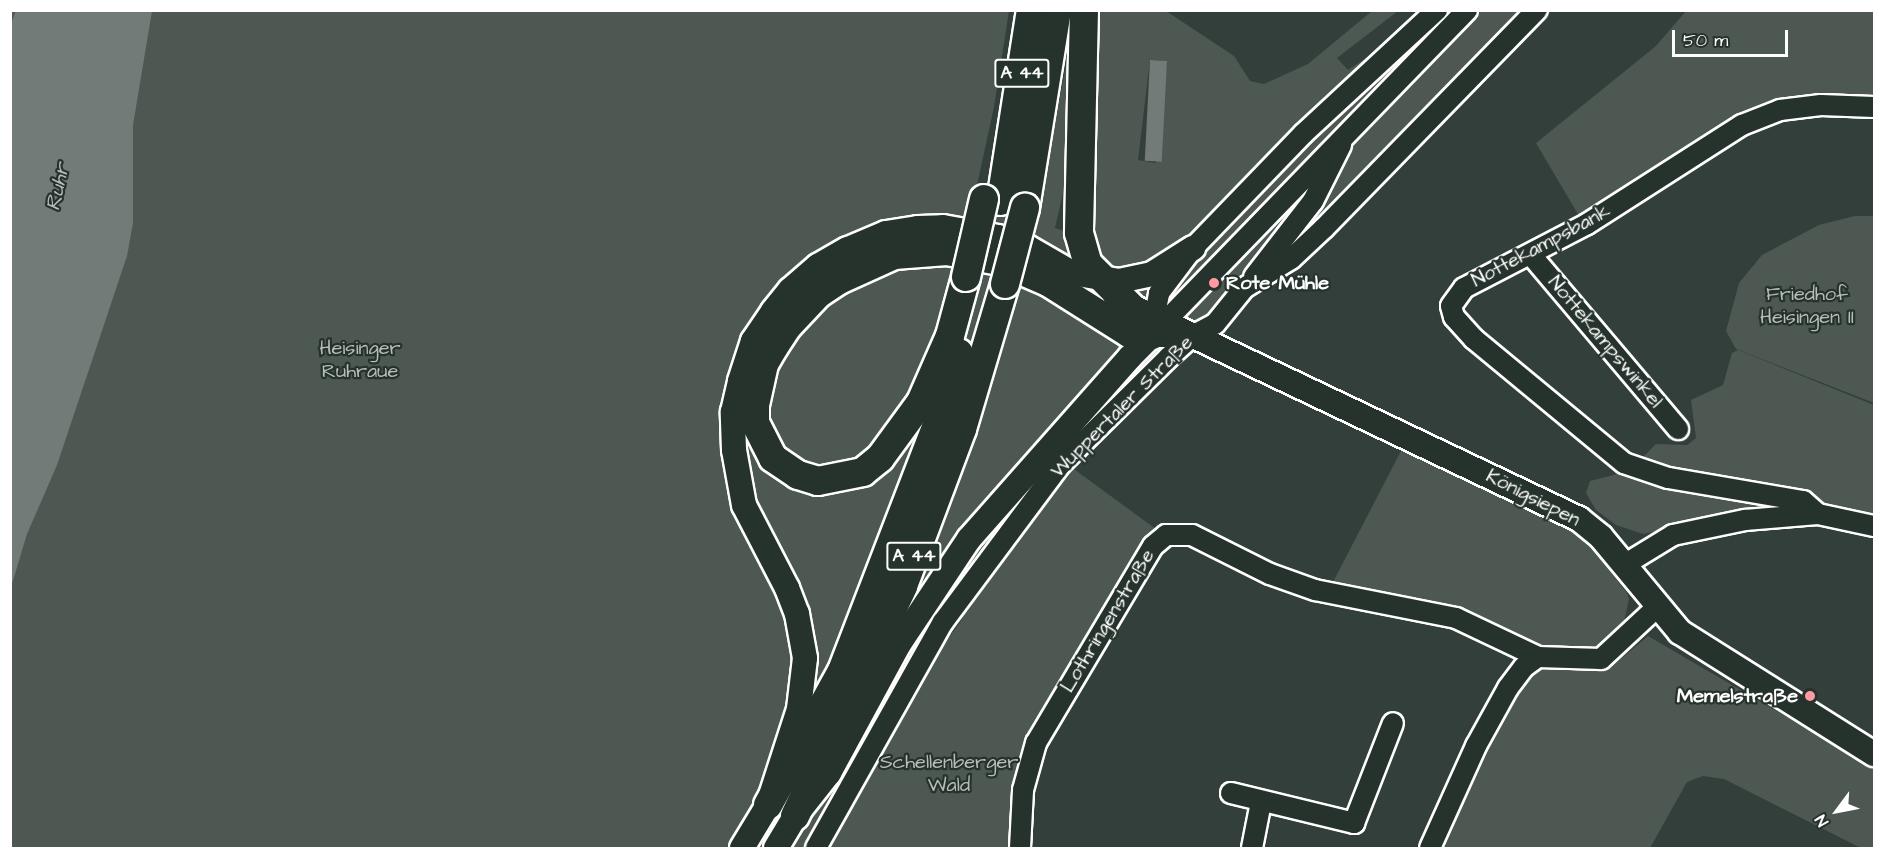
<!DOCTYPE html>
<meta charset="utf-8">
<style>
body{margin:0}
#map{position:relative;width:1885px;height:859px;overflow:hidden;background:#333f3a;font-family:"Architects Daughter",sans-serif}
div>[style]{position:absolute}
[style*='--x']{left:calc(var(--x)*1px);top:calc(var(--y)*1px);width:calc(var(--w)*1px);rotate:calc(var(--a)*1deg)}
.green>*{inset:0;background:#4d5853}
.water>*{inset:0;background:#737b78;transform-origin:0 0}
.roads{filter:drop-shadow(2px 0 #fff) drop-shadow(-2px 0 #fff) drop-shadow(0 2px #fff) drop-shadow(0 -2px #fff)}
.minor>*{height:20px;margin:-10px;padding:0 10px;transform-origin:10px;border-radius:10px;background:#26332d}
.major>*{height:24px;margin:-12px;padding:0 12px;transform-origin:12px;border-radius:12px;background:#26332d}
.highway>*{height:28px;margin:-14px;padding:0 14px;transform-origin:14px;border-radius:14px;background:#26332d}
.bridges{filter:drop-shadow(2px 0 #fff) drop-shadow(-2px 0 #fff) drop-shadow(0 2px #fff) drop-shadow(0 -2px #fff)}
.highway-bridge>*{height:28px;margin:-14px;padding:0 14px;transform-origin:14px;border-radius:14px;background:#26332d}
.dots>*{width:16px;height:16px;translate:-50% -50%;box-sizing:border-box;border:3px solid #26332d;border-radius:50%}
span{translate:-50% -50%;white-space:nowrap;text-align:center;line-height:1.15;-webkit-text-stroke:4.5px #26332d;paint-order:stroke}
.shield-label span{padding:2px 4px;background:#26332d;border:2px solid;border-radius:4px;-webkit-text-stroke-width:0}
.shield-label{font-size:18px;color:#fff;font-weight:700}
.street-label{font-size:20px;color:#fff}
.poi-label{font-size:20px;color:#fff;font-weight:700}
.left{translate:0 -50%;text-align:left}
.right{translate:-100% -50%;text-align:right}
.park-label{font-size:20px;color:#b8bcba}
.water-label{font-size:21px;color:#b9bdbc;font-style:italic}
.frame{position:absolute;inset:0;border:12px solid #fff;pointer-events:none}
.north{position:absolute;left:1807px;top:781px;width:60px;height:60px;-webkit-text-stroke:4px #26332d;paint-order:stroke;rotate:238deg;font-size:16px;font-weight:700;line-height:24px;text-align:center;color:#fff}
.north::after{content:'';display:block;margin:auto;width:21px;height:27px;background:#fff;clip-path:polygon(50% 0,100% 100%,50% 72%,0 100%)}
.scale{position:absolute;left:1672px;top:30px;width:116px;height:27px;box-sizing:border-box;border:3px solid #fff;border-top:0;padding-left:8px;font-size:18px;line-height:21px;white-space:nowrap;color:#fff;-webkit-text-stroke:4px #26332d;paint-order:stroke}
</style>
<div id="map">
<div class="green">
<div style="clip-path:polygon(evenodd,10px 11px,1009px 11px,994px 107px,972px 208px,1036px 223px,1067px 60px,1074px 63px,1066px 180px,1055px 228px,1092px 240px,1099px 11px,1166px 11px,1234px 56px,1250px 81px,1264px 84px,1308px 64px,1372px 11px,1398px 11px,1337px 58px,1348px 70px,1391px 41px,1423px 11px,1538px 11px,1338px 223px,1275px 262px,1293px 235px,1252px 275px,1213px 324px,1168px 355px,1141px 381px,1059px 463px,981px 559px,924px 671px,961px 621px,987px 567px,1067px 464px,1164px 535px,1136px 569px,1034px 741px,1021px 785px,1018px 848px,822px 848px,874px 757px,820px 848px,11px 848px,10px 11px,1150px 60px,1167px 61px,1156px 163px,1138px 160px,1150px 60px)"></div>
<div style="clip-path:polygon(1686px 11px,1874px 11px,1874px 103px,1774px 107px,1582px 221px,1536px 143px,1656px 46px)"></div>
<div style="clip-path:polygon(1855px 216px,1874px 216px,1874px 403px,1736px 349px,1726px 331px,1739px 283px,1762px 255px,1819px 225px)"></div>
<div style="clip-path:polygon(1738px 350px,1874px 405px,1874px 522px,1785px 506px,1643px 534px,1616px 525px,1596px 510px,1586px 493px,1590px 481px,1629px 471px,1656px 444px,1687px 445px,1696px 438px,1691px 400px,1723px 385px,1732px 353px)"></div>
<div style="clip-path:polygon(1402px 449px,1567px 527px,1593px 550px,1627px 593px,1629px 599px,1623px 627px,1596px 652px,1550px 651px,1331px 586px)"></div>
<div style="clip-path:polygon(1648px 636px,1874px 768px,1874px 848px,1861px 848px,1724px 779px,1703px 776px,1687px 782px,1650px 848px,1435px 848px,1511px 690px,1535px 667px,1611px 667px)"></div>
</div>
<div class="water">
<div style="clip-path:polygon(16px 10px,152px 11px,133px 125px,133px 223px,127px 256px,57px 465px,27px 534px,11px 587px,10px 27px)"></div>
<div style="left:1150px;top:60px;width:17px;height:101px;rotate:3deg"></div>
</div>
<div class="roads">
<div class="minor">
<div style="--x:1531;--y:255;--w:228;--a:49.8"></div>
<div style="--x:1254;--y:277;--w:96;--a:-52.2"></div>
<div style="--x:1313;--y:201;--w:63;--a:-63.4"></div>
<div style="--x:1152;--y:330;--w:38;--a:-79"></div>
<div style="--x:1159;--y:293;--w:56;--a:-52.9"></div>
<div style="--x:1193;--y:248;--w:158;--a:-46"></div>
<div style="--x:1303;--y:134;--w:183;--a:-42.8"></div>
<div style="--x:1156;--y:331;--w:447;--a:-45.9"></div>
<div style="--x:1818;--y:514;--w:20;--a:-139"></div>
<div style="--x:1803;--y:501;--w:137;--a:-170.3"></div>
<div style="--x:1668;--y:478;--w:46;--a:-161.2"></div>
<div style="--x:1624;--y:463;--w:195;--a:-140.4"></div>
<div style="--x:1474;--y:339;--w:30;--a:-132"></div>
<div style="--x:1454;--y:317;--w:11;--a:-105"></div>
<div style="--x:1451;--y:306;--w:22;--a:-54"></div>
<div style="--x:1464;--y:288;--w:139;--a:-27.5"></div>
<div style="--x:1587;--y:224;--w:184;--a:-32.6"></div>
<div style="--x:1742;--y:125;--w:41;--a:-21.5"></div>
<div style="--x:1780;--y:110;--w:41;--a:-7"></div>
<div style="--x:1821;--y:105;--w:53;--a:2.2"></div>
<div style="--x:1624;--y:565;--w:57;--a:-31.5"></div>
<div style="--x:1673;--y:535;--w:74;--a:-11.8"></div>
<div style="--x:1745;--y:520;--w:73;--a:-4.7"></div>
<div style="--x:1818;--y:514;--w:57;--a:12.1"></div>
<div style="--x:1231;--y:793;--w:127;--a:13.7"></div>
<div style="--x:1354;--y:823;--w:107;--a:-68.7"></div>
<div style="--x:816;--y:848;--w:259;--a:-60.7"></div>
<div style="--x:943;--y:622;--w:196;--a:-53.3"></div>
<div style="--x:1060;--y:465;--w:153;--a:-44.7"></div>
<div style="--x:1169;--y:357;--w:31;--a:-42"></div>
<div style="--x:1192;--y:336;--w:26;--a:-28"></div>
<div style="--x:1215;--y:324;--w:46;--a:-51.1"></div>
<div style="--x:1244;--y:288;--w:55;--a:-31.7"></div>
<div style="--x:1291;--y:259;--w:45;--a:-43.2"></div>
<div style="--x:1324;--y:228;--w:305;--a:-45.7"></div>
<div style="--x:1020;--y:848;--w:58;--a:-87"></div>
<div style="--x:1023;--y:790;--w:49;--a:-74.5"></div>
<div style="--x:1036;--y:743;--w:229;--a:-59.3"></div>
<div style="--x:1153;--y:546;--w:17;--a:-40"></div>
<div style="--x:1166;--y:535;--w:26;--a:0"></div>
<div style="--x:1192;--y:535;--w:87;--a:26.6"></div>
<div style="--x:1270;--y:574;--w:48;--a:19.6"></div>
<div style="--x:1315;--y:590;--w:144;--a:11.2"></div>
<div style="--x:1456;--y:618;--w:91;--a:25.4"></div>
<div style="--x:1252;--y:848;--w:47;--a:-78.9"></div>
<div style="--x:1430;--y:848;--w:112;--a:-65.7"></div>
<div style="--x:1476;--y:746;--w:66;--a:-61.1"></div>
<div style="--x:1508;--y:688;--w:26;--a:-53"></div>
<div style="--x:1524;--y:667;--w:17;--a:-36"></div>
<div style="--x:1538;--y:657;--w:63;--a:1.8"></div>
<div style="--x:1601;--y:659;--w:76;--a:-42.9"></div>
</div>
<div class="major">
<div style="--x:1116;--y:299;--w:513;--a:25.42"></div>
<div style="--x:1579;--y:519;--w:28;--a:39"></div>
<div style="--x:1601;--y:537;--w:124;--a:50.3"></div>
<div style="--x:1680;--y:632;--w:229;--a:32.2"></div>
<div style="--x:742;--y:848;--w:50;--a:-58.8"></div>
<div style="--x:768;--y:805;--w:101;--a:-72.1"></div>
<div style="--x:799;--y:709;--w:51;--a:-83.3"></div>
<div style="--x:805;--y:658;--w:45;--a:-100.3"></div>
<div style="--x:797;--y:614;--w:28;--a:-111"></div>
<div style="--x:787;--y:588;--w:93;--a:-117.4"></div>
<div style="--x:744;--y:505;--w:56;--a:-100.3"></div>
<div style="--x:734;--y:450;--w:38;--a:-92"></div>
<div style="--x:733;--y:412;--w:32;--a:-77"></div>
<div style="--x:740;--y:381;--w:42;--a:-72"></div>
<div style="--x:753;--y:341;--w:36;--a:-56"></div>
<div style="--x:773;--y:311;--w:27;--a:-51"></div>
<div style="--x:790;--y:290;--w:37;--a:-41"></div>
<div style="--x:818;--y:266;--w:34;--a:-30"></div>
<div style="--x:848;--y:249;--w:41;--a:-22.8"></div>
<div style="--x:886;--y:233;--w:32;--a:-9"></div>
<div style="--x:918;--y:228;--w:25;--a:-2"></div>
<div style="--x:943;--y:227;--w:56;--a:10.3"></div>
<div style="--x:998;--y:237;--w:31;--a:19"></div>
<div style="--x:1027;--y:247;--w:52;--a:30"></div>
<div style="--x:1072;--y:273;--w:48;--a:9.7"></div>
<div style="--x:1119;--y:281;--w:34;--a:-12"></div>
<div style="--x:1152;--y:274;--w:49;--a:-32.4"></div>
<div style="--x:776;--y:848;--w:37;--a:-59"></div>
<div style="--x:795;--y:816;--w:55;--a:-51.7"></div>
<div style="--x:829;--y:773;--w:147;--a:-61.5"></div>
<div style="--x:899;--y:644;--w:126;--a:-56.3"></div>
<div style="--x:969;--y:539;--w:243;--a:-48.5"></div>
<div style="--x:1130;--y:357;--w:31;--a:-45"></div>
<div style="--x:1152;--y:335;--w:15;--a:0"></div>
</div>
<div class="highway">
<div style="--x:1084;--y:10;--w:223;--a:91.3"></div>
<div style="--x:1079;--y:233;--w:32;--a:74"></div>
<div style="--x:1088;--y:264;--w:61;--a:45"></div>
<div style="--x:1001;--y:201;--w:193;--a:-81.1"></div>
<div style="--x:1025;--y:208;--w:201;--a:-80.8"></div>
<div style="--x:966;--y:277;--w:61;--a:105.2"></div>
<div style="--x:950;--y:336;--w:72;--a:113.7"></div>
<div style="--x:921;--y:402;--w:69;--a:126.2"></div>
<div style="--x:880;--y:458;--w:22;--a:141"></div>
<div style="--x:863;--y:472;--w:46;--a:168.7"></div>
<div style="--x:818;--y:481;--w:21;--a:-163"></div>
<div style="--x:798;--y:475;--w:30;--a:-146"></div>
<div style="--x:773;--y:458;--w:39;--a:-117"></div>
<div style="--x:755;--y:423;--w:18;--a:-90"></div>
<div style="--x:755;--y:405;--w:42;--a:-77.6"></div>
<div style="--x:764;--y:364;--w:20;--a:-60"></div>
<div style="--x:774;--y:347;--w:24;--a:-57"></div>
<div style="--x:787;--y:327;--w:45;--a:-46.8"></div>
<div style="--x:818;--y:294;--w:25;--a:-34"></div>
<div style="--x:839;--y:280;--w:60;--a:-24.4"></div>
<div style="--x:894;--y:255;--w:53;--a:-4.3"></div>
<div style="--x:947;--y:251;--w:53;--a:10.9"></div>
<div style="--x:999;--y:261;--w:53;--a:23.2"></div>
<div style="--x:1048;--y:282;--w:96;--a:32.2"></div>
<div style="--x:1129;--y:333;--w:23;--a:5"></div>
<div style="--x:768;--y:805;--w:153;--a:-61.1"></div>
<div style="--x:842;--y:671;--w:267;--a:-68.9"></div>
<div style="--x:938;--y:422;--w:72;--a:-73.1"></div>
<div style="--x:795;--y:816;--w:254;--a:-64.8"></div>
<div style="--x:903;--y:586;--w:168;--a:-69.4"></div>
<div style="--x:962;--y:429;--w:151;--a:-73.5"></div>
</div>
</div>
<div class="bridges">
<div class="highway-bridge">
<div style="--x:966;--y:277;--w:80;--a:-77"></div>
<div style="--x:1005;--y:284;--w:79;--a:-75.3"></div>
</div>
</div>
<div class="dots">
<div style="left:1214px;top:283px;background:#ff9aa2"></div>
<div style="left:1810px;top:696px;background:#ff9aa2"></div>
</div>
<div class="shield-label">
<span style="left:1022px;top:73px">A 44</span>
<span style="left:914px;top:556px">A 44</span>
</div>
<div class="street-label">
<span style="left:1541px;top:246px;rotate:-28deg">Nottekampsbank</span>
<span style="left:1605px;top:342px;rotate:50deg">Nottekampswinkel</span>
<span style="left:1122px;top:407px;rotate:-45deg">Wuppertaler Straße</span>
<span style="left:1533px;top:498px;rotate:27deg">Königsiepen</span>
<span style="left:1108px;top:621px;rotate:-59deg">Lothringenstraße</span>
</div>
<div class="poi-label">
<span class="left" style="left:1226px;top:283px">Rote Mühle</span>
<span class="right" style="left:1798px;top:696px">Memelstraße</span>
</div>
<div class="park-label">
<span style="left:1807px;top:306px">Friedhof<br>Heisingen II</span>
<span style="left:360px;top:360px">Heisinger<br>Ruhraue</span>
<span style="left:949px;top:774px">Schellenberger<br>Wald</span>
</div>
<div class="water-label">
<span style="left:58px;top:187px;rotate:-78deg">Ruhr</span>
</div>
<div class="frame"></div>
<div class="north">N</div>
<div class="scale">50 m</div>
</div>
